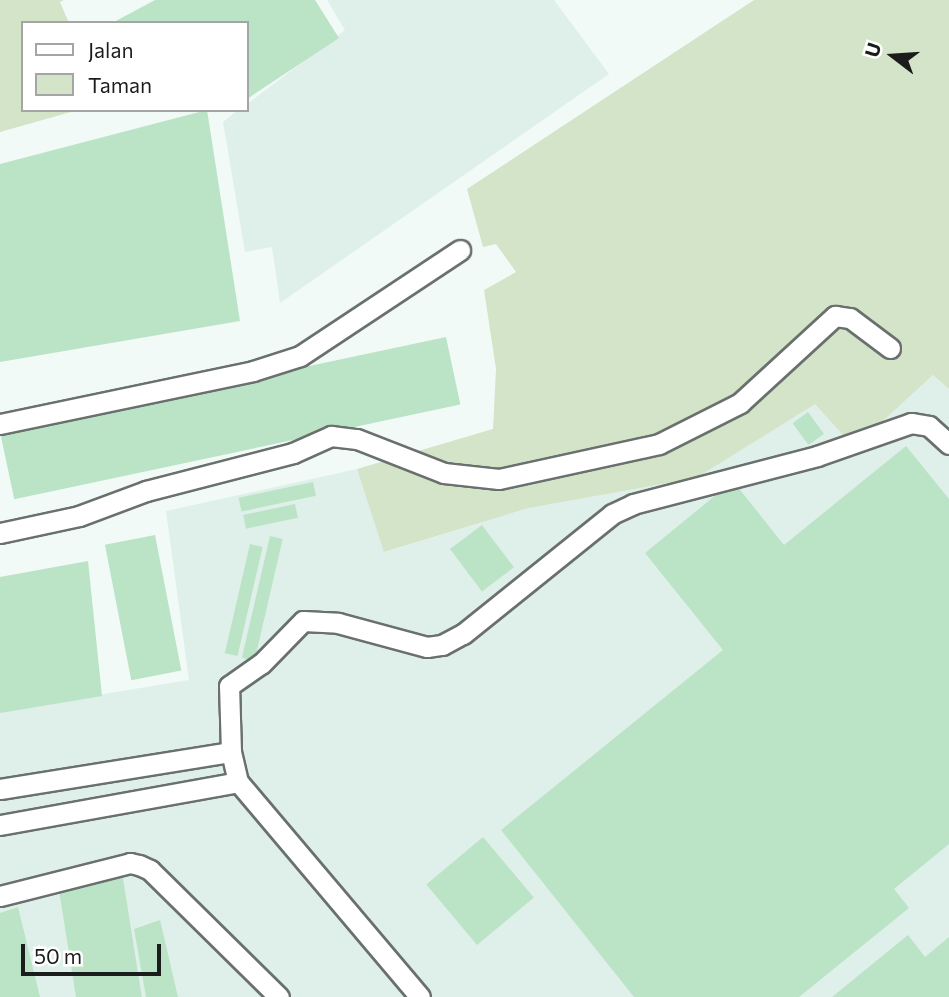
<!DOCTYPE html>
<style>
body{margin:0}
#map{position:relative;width:949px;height:997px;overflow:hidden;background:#f2faf7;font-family:Commissioner,sans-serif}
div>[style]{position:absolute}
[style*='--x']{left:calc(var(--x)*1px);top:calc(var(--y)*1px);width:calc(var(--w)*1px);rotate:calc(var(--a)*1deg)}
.built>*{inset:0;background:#dfefea}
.green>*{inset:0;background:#d3e4c8}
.building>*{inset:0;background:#bae4c5;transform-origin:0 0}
.roads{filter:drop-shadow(2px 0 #6a706e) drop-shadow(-2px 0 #6a706e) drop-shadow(0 2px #6a706e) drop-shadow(0 -2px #6a706e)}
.minor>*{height:19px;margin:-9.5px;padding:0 9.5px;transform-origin:9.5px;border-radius:9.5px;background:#fff}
span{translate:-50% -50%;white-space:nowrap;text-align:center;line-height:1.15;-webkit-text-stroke:5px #fff;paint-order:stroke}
.legend{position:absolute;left:21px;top:21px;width:228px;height:91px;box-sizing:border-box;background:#fff;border:2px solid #a4a5a4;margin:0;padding:9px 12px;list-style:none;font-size:21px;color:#1b1d1c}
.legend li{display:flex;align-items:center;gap:14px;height:35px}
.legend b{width:35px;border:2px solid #a4a5a4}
.north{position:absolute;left:858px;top:21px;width:70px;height:70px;-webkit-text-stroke:5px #fff;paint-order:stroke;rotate:287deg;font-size:19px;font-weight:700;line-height:28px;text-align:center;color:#1b1d1c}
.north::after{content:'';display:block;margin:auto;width:24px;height:32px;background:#1b1d1c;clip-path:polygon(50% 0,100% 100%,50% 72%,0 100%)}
.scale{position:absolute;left:21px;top:944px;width:140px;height:32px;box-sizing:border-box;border:4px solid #1b1d1c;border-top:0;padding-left:9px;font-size:21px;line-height:24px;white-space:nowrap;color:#1b1d1c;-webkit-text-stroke:5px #fff;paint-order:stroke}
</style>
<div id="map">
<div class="built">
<div style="clip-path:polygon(327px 0,554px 0,609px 74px,280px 303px,272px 247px,245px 252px,223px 122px,238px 110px,247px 110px,247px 104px,345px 30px)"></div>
<div style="clip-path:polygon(933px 375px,949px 389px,949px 997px,0 997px,0 711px,189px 680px,166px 511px,357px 469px,385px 552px,529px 508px,696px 478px,815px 403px,854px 446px)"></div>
</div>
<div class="green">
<div style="clip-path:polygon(0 0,64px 0,60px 2px,69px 23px,23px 23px,23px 110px,78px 110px,0 132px)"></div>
<div style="clip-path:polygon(754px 0,949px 0,949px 389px,933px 375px,854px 447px,815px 404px,696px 478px,529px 508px,384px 552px,357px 469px,493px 429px,496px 369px,484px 290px,516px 272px,496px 244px,483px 247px,467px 189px)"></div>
</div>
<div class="building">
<div style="clip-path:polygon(155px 0,315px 0,339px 38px,247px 99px,247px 23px,112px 23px)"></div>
<div style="clip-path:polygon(207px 110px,240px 321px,0 362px,0 164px)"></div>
<div style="left:446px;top:337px;width:69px;height:456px;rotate:78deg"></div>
<div style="left:808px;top:412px;width:27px;height:19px;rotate:54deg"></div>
<div style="clip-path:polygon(906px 446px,949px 499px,949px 844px,894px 889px,909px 908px,799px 997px,634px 997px,501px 830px,723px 650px,645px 553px,733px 481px,784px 545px)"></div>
<div style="left:313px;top:482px;width:14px;height:76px;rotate:78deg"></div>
<div style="left:295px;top:504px;width:14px;height:53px;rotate:78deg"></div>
<div style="left:482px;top:525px;width:53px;height:40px;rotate:53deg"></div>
<div style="left:155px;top:535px;width:138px;height:51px;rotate:79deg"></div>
<div style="left:270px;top:536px;width:13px;height:125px;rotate:13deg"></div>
<div style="left:250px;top:544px;width:13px;height:112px;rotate:13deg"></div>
<div style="clip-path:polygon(88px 561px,102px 696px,0 713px,0 577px)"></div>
<div style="left:483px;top:837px;width:79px;height:74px;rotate:50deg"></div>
<div style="left:122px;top:872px;width:127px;height:65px;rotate:81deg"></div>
<div style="clip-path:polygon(18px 907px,40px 997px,0 997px,0 913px)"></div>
<div style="clip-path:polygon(160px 920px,178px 997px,146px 997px,134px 929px)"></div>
<div style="clip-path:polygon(908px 935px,925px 957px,949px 937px,949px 997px,832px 997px)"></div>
</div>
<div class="roads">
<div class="minor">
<div style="--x:0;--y:424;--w:258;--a:-11.8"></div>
<div style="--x:253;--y:371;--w:49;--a:-17.7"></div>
<div style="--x:300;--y:356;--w:192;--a:-33.5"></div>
<div style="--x:0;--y:533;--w:81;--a:-12.1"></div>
<div style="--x:79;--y:516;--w:72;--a:-20.5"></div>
<div style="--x:146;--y:491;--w:152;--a:-14.5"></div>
<div style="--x:293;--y:453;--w:42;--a:-24.1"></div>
<div style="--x:331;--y:436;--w:26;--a:7"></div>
<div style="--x:357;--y:439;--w:93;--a:21.3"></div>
<div style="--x:444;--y:473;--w:55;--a:6.2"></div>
<div style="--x:499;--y:479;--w:164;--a:-12.3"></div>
<div style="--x:659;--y:444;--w:91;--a:-26.8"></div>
<div style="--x:740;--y:403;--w:129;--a:-42.5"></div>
<div style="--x:835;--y:316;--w:15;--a:8"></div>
<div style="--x:850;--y:318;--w:50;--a:36.9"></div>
<div style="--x:0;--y:789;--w:234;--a:-9.1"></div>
<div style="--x:0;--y:825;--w:242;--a:-10.2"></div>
<div style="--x:0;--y:896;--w:134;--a:-14.2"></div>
<div style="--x:130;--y:863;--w:9;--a:13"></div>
<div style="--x:139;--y:865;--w:12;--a:24"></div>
<div style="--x:150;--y:870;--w:181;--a:44.6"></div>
<div style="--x:420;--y:997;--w:282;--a:-130.2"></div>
<div style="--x:238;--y:782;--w:31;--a:-103"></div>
<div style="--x:231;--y:752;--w:66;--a:-91.7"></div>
<div style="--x:229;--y:686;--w:39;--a:-35"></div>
<div style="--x:261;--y:664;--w:60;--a:-45.7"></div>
<div style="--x:303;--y:621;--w:35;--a:3"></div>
<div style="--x:338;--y:623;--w:92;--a:15.1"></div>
<div style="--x:427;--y:647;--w:15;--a:-8"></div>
<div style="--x:442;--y:645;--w:24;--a:-28"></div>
<div style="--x:463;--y:634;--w:191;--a:-38.8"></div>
<div style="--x:612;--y:514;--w:23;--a:-25"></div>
<div style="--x:633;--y:504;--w:190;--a:-14.6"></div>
<div style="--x:817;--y:456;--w:100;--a:-19.3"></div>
<div style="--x:911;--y:423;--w:18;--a:9"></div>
<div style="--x:929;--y:426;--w:27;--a:42"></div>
</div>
</div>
<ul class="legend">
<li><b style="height:9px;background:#fff"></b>Jalan</li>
<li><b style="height:19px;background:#d3e4c8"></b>Taman</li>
</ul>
<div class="north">U</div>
<div class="scale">50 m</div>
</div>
